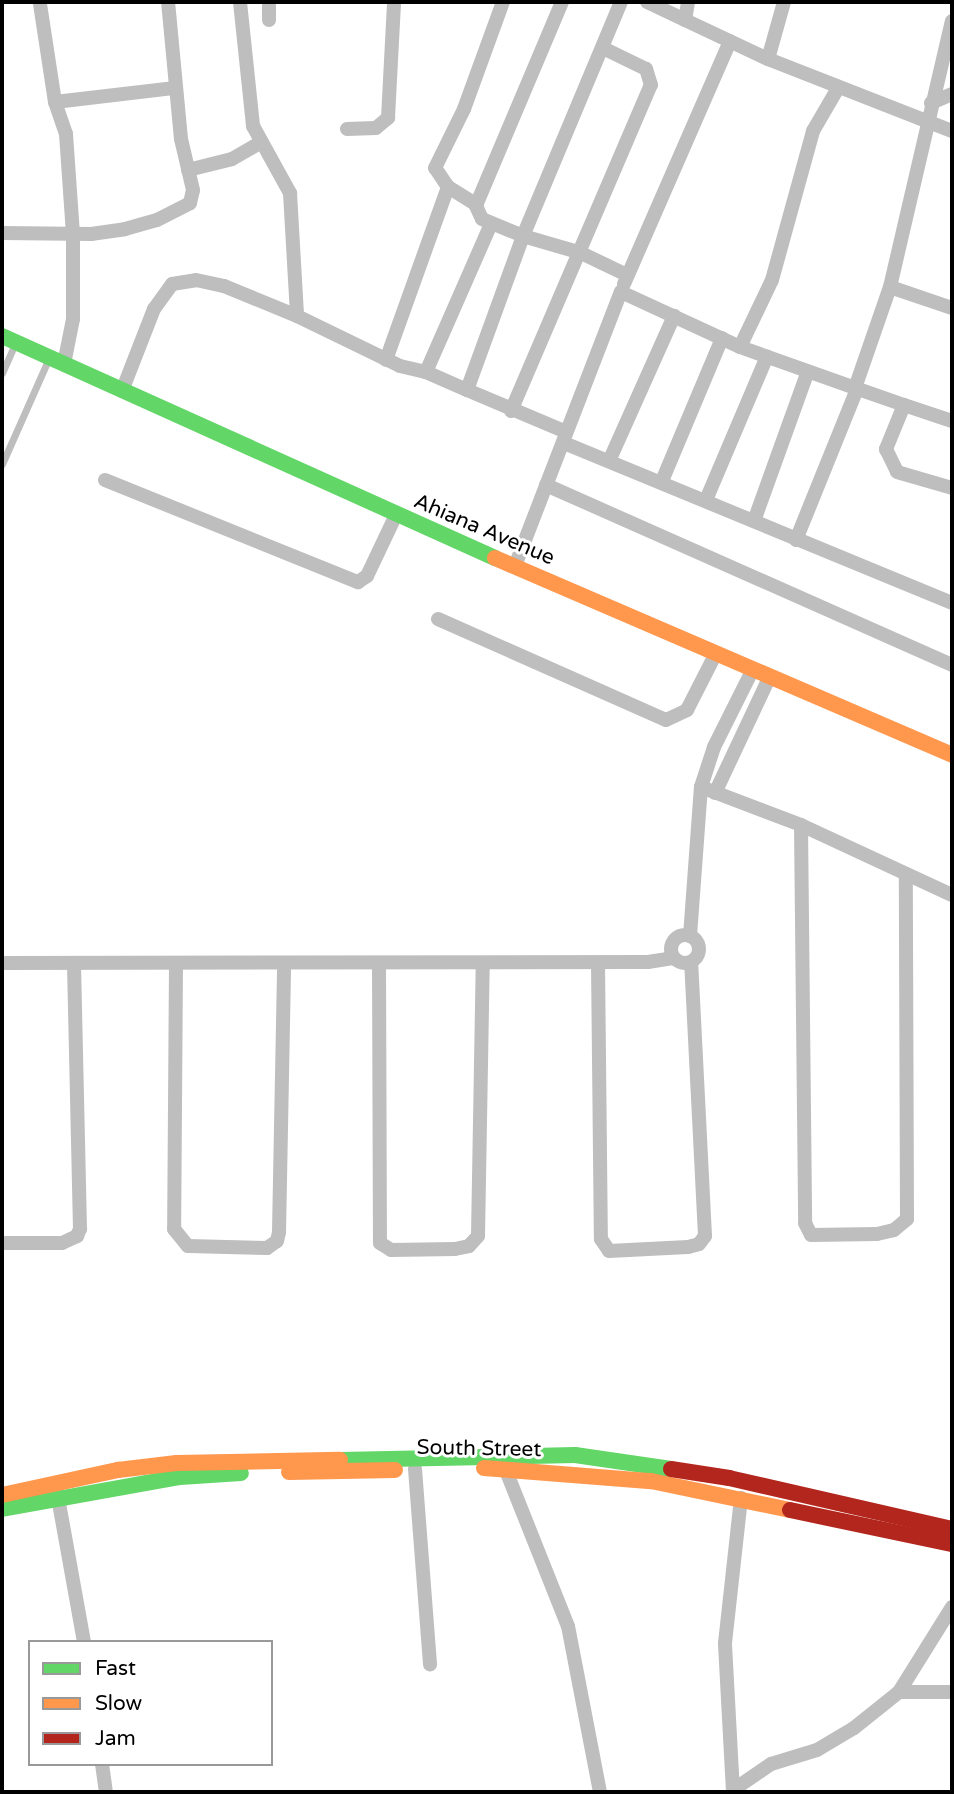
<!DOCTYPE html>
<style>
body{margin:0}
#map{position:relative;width:954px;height:1794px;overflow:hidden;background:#fff;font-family:"Varela Round",sans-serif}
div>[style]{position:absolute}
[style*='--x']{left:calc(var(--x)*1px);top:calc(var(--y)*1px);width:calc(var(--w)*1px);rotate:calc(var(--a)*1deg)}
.lane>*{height:7px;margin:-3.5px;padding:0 3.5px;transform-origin:3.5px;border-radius:3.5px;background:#bebebe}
.street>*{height:14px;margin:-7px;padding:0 7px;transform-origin:7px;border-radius:7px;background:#bebebe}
.street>.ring{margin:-7px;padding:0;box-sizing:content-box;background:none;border:14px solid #bebebe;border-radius:50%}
.fast>*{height:16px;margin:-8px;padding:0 8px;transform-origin:8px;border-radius:8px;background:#63d668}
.slow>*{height:16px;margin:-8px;padding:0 8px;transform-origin:8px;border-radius:8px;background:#ff974d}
.jam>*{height:16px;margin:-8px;padding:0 8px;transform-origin:8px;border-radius:8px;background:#b3261e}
span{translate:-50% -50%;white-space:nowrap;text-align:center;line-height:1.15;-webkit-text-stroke:6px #fff;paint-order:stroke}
.street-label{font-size:21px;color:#000}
.frame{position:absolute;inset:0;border:4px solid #000;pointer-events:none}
.legend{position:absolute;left:28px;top:1640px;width:245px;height:126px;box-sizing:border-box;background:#fff;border:2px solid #999;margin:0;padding:9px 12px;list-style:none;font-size:21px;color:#000}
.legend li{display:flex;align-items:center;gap:14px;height:35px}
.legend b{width:35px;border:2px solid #999}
</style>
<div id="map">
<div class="lane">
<div style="--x:2;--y:373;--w:34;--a:-66"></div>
<div style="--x:2;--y:464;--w:116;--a:-66.1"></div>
</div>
<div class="street">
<div style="--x:240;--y:2;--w:125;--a:84"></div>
<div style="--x:253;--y:126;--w:77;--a:61.1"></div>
<div style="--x:290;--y:193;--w:123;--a:86.7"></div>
<div style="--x:297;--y:316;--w:114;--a:25.9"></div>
<div style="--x:400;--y:366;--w:27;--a:13"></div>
<div style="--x:426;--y:372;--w:45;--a:23.7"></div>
<div style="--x:269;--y:2;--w:18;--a:90"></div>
<div style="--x:562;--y:2;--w:221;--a:112.9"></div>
<div style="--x:476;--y:206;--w:14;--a:65"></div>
<div style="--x:482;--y:219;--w:44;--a:22.5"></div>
<div style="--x:523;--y:236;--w:254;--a:-67.3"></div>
<div style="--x:647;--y:2;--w:42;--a:25.3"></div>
<div style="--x:688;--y:2;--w:18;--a:99"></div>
<div style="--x:685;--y:20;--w:92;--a:25.2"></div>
<div style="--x:768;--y:59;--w:198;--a:21.4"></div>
<div style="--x:40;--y:4;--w:99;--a:81.3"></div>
<div style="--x:55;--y:102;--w:34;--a:71"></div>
<div style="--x:66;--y:134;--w:100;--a:86"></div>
<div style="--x:73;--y:234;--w:85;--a:90"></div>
<div style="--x:73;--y:319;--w:46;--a:101.3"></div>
<div style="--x:768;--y:59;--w:59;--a:-74.3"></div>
<div style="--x:55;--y:102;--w:121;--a:-6.7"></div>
<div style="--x:931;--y:103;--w:23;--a:-23"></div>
<div style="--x:347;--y:129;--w:29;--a:-2"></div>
<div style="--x:376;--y:128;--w:16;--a:-40"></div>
<div style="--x:388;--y:118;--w:116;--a:-87"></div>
<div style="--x:188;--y:170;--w:45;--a:-14"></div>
<div style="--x:232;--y:159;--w:32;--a:-30"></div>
<div style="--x:477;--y:205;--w:34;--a:-148"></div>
<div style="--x:448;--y:187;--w:23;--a:-124"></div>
<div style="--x:435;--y:168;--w:66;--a:-63.8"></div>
<div style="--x:464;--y:109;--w:114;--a:-70"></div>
<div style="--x:2;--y:233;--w:89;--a:0.6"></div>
<div style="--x:91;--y:234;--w:34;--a:-8"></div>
<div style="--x:125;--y:229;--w:33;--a:-16"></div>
<div style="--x:157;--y:220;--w:37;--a:-27"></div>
<div style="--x:190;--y:203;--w:13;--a:-77"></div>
<div style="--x:193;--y:190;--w:52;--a:-103.2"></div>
<div style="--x:181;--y:139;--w:138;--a:-95.4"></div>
<div style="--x:624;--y:284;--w:265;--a:-66.4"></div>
<div style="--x:890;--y:287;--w:273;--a:-76.9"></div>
<div style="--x:740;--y:347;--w:74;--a:-64.5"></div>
<div style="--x:772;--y:280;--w:155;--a:-74.6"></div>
<div style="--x:813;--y:131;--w:50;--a:-59.8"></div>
<div style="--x:386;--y:360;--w:184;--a:-70.3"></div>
<div style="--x:426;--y:372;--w:162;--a:-66.3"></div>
<div style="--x:122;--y:391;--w:88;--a:-68.7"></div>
<div style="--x:154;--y:309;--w:31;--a:-54"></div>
<div style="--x:172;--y:284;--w:24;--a:-9"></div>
<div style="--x:196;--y:280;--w:29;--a:12"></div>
<div style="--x:224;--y:286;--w:79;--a:22.3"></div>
<div style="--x:904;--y:405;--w:52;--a:-160.9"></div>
<div style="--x:855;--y:388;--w:107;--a:-70.9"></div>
<div style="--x:890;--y:287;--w:65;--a:18.7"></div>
<div style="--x:511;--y:411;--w:355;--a:-66.8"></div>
<div style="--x:651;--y:85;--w:17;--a:-107"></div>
<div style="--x:646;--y:69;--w:48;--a:-154"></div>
<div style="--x:952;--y:421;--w:51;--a:-161.6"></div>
<div style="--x:904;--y:405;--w:48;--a:112.2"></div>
<div style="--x:886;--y:449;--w:25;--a:64"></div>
<div style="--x:897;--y:472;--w:57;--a:16.2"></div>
<div style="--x:564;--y:431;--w:105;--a:-157.1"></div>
<div style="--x:467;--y:390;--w:164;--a:-70"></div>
<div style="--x:523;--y:236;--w:60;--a:16.3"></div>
<div style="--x:581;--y:253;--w:51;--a:25.6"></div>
<div style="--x:564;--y:443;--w:420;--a:22.4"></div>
<div style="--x:610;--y:459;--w:157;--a:-65.9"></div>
<div style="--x:105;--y:480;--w:273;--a:22"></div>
<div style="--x:358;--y:582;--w:11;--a:-34"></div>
<div style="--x:367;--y:576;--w:68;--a:-64.6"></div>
<div style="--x:662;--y:481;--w:155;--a:-67.2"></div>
<div style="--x:546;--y:485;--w:444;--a:23.9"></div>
<div style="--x:706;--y:500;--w:156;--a:-67"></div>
<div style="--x:754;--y:521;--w:159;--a:-70.2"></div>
<div style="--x:796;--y:540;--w:163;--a:-68"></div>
<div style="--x:515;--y:566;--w:294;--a:-68.9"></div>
<div style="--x:621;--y:292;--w:131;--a:24.8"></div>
<div style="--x:740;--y:347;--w:122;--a:19.6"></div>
<div style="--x:438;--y:619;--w:249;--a:23.9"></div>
<div style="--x:666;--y:720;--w:23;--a:-25"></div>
<div style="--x:687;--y:710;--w:64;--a:-63"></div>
<div style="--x:701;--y:787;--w:107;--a:20.8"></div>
<div style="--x:801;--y:825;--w:166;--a:24.9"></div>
<div style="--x:715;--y:793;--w:129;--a:-64.8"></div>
<div style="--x:801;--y:825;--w:398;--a:89.4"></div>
<div style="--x:805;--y:1223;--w:13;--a:63"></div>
<div style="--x:811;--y:1235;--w:66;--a:-0.9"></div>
<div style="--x:877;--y:1234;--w:17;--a:-13"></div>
<div style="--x:894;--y:1230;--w:17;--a:-40"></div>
<div style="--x:907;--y:1219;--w:345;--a:-90.2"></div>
<div class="ring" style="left:671px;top:935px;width:14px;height:14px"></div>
<div style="--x:690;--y:936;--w:149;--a:-85.8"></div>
<div style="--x:701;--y:787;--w:42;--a:-72"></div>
<div style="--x:714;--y:747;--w:87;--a:-63.4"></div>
<div style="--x:2;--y:963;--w:646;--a:-0.09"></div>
<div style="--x:648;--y:962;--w:25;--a:-9"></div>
<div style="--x:176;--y:963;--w:266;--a:90.4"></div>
<div style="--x:174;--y:1229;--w:22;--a:51"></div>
<div style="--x:188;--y:1246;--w:79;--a:1.5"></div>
<div style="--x:267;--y:1248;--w:12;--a:-35"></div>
<div style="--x:277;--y:1241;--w:9;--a:-77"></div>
<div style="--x:279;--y:1232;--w:269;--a:-88.9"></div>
<div style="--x:379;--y:963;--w:280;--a:89.8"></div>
<div style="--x:380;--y:1243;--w:13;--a:32"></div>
<div style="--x:391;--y:1250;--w:64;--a:-0.9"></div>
<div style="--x:455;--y:1249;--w:14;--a:-12"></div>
<div style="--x:469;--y:1246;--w:13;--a:-48"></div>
<div style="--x:478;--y:1236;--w:273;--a:-89"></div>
<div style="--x:598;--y:963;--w:276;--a:89.4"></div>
<div style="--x:601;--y:1239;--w:14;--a:56"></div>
<div style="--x:609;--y:1251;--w:79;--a:-2.9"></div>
<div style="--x:688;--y:1247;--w:11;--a:-15"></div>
<div style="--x:699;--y:1244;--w:10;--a:-53"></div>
<div style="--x:705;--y:1236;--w:273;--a:-92.9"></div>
<div style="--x:2;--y:1243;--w:60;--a:0"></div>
<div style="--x:62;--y:1243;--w:17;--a:-25"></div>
<div style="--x:77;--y:1236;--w:8;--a:-67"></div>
<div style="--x:80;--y:1229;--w:266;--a:-91.3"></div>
<div style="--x:503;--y:1463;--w:175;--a:68.3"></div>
<div style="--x:568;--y:1626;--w:169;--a:79.1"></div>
<div style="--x:415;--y:1469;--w:196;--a:85.6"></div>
<div style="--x:57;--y:1492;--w:152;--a:79.8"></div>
<div style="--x:899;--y:1692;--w:53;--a:0"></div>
<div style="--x:102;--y:1764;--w:28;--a:82"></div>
<div style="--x:733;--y:1790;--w:46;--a:-34.4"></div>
<div style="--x:771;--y:1764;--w:48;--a:-16.9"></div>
<div style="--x:817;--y:1750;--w:43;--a:-30.7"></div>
<div style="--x:854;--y:1728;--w:58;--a:-38.7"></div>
<div style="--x:899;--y:1692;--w:100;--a:-58.1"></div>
<div style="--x:733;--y:1792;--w:149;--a:-93.1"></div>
<div style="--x:725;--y:1643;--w:146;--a:-83.7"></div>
</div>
<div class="fast">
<div style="--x:2;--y:336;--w:541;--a:24.24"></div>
<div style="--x:340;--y:1460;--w:235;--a:-1.2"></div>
<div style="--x:575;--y:1455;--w:97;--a:8.3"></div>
<div style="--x:2;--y:1509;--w:181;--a:-10.2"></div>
<div style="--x:180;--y:1477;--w:61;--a:-3.8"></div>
</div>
<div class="slow">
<div style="--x:495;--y:558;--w:498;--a:23.3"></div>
<div style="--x:484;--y:1468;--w:168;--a:4.5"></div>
<div style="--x:651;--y:1481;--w:142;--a:11.8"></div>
<div style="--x:289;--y:1472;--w:106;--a:-1.1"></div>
<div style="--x:2;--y:1495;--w:119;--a:-12.2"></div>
<div style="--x:118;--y:1470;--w:59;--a:-6.8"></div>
<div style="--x:177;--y:1463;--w:163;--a:-1.1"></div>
</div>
<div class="jam">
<div style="--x:671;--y:1469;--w:59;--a:8.8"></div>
<div style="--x:729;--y:1478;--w:229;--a:12.9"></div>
<div style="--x:790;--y:1510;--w:166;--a:11.9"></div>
</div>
<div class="street-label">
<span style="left:484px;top:530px;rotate:23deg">Ahiana Avenue</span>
<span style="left:479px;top:1449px;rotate:1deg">South Street</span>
</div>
<div class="frame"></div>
<ul class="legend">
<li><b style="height:9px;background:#63d668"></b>Fast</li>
<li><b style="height:9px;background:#ff974d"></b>Slow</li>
<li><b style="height:9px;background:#b3261e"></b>Jam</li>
</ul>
</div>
